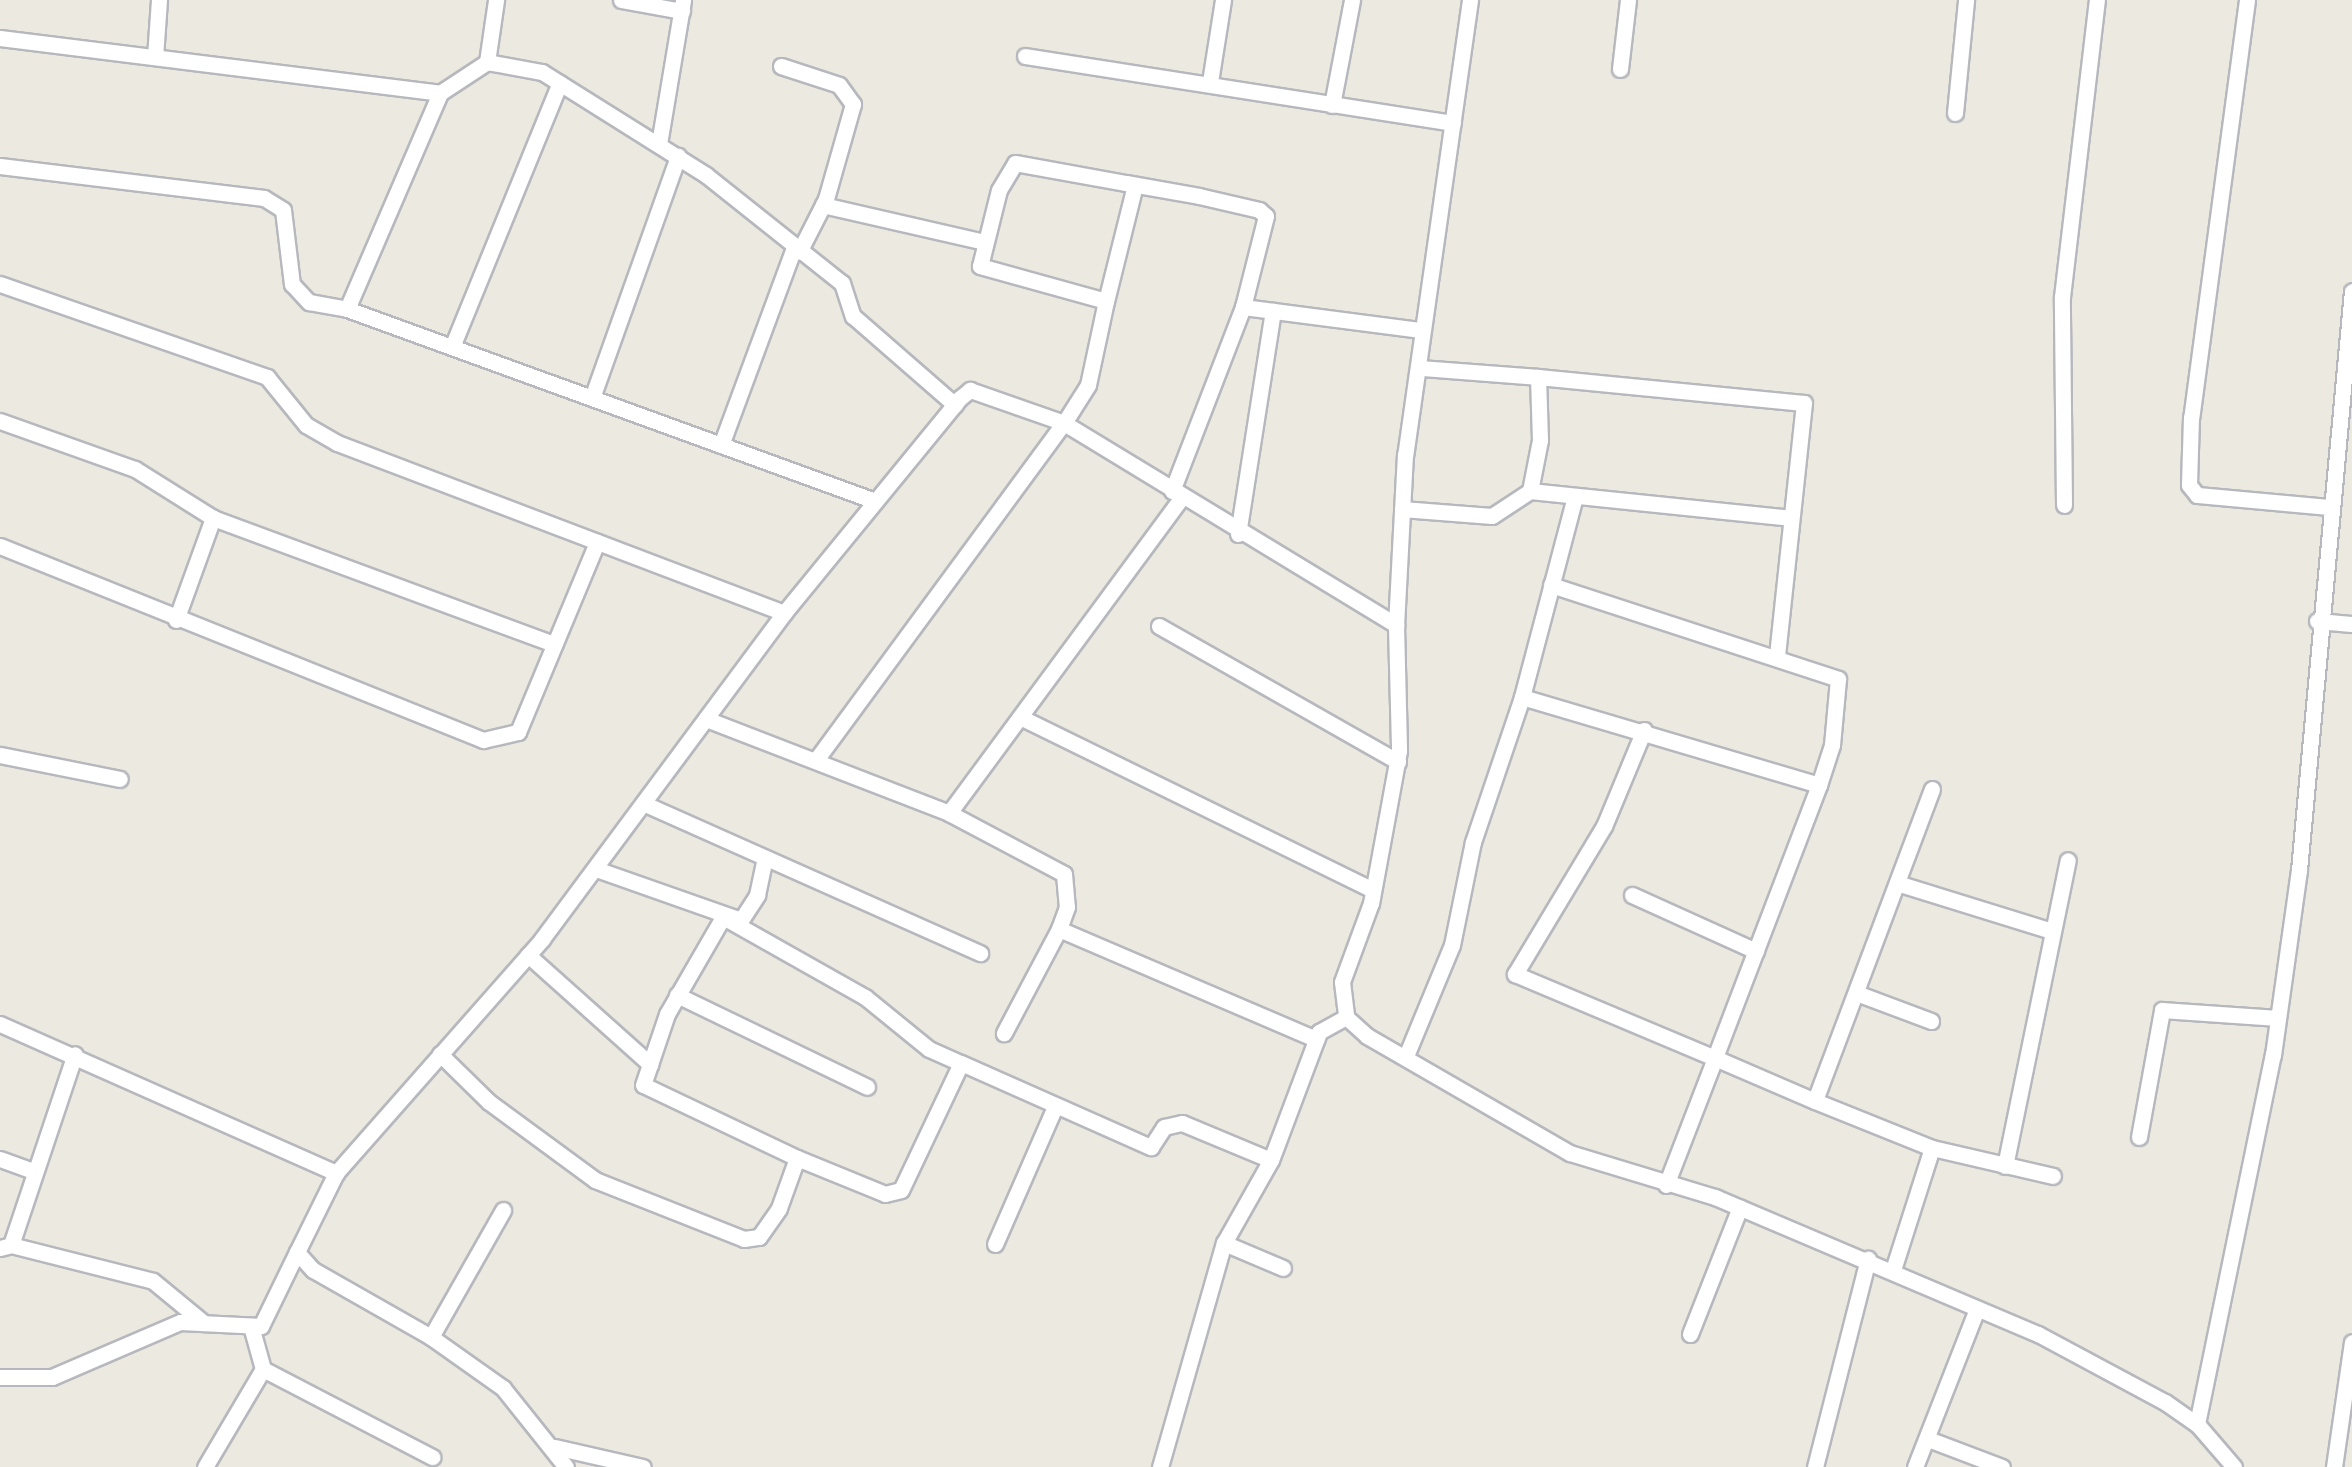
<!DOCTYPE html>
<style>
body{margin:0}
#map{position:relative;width:2352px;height:1467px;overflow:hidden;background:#eceae0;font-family:"Noto Sans",sans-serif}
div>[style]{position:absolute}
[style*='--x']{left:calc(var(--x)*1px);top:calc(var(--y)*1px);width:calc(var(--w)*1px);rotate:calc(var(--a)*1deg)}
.roads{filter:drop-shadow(2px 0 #b6b8bd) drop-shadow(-2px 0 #b6b8bd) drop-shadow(0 2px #b6b8bd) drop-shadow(0 -2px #b6b8bd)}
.street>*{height:15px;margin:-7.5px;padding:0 7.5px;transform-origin:7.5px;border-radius:7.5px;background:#fff}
span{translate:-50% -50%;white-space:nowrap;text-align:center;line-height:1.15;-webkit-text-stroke:8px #fff;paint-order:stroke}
</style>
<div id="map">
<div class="roads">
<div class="street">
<div style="--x:621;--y:0;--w:62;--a:10.2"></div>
<div style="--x:1470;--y:0;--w:459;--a:98.1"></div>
<div style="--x:1405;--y:454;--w:171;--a:93"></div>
<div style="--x:1396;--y:625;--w:126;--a:88.6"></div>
<div style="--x:1399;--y:751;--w:155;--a:100.4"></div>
<div style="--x:1371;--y:903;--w:84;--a:110.2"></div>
<div style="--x:1342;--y:982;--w:35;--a:83"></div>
<div style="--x:1346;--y:1017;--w:28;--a:42"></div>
<div style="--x:1367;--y:1036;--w:234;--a:30"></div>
<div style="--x:1570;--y:1153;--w:152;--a:16.9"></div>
<div style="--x:1715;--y:1197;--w:351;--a:23"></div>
<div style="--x:2038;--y:1334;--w:144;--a:28.2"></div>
<div style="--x:2165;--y:1402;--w:39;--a:35"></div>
<div style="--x:2197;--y:1424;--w:57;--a:49.3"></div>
<div style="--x:2247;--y:0;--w:421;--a:97.6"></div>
<div style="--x:2191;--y:417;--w:68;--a:91.7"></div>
<div style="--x:2189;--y:485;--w:13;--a:51"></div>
<div style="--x:2197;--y:495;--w:133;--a:5.2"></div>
<div style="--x:0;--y:38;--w:443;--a:7.1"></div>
<div style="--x:440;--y:93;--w:56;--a:-33.4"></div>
<div style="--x:487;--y:62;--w:56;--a:10.3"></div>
<div style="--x:542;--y:72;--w:194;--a:32.1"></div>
<div style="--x:706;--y:175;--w:174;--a:38.5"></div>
<div style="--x:842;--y:283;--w:35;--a:72"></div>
<div style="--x:853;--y:316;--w:135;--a:41.1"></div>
<div style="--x:1025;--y:56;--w:433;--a:8.9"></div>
<div style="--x:155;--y:57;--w:57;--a:-86"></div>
<div style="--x:487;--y:62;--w:63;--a:-81.7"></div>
<div style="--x:781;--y:66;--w:61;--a:18.1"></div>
<div style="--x:839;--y:85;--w:24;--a:54"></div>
<div style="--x:853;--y:104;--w:99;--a:105.9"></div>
<div style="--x:826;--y:199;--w:59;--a:117"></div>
<div style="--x:1620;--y:69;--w:69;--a:-83.4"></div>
<div style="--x:1210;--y:82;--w:83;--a:-81"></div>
<div style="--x:1332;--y:105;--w:107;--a:-79.2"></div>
<div style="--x:1955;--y:113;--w:114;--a:-84.4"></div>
<div style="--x:659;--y:144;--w:146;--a:-80.5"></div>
<div style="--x:0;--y:166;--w:266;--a:6.9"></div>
<div style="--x:264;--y:198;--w:22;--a:32"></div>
<div style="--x:283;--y:210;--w:75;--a:83.1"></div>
<div style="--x:292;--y:284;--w:25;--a:47"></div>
<div style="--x:309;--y:302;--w:39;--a:10"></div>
<div style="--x:347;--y:309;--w:562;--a:19.98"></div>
<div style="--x:1135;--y:185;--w:120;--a:104"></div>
<div style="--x:1106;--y:301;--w:131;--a:-164.5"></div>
<div style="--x:980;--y:266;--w:78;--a:-76"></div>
<div style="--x:999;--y:190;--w:31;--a:-59"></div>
<div style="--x:1015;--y:163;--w:113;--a:10.2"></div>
<div style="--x:1126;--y:183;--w:74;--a:10.1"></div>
<div style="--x:1199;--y:196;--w:62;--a:13.1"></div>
<div style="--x:1259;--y:210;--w:9;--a:41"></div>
<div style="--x:1266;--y:216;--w:94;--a:104.2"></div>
<div style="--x:1243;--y:307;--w:178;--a:7.4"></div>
<div style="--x:823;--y:205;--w:166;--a:12.9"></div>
<div style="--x:0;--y:284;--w:283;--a:19.2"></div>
<div style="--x:267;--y:377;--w:62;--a:50.9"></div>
<div style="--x:306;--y:425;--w:36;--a:30"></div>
<div style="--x:337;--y:443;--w:478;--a:20.8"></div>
<div style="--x:347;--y:309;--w:235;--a:-66.7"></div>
<div style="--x:452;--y:347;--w:285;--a:-67.8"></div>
<div style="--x:1538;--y:377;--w:267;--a:5.6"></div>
<div style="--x:1804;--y:403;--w:253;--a:96.1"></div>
<div style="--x:592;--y:398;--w:257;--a:-70.4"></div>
<div style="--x:0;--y:421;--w:143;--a:19.6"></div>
<div style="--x:135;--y:469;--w:92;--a:32.1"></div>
<div style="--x:213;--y:518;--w:364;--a:20.3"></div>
<div style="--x:721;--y:445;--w:210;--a:-69.7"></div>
<div style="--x:1172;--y:491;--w:197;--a:-68.9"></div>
<div style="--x:1530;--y:491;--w:261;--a:5.9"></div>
<div style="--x:2064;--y:505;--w:208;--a:-90.6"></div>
<div style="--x:2062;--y:297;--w:299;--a:-83.3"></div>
<div style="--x:1402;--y:509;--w:90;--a:4.4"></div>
<div style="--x:1492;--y:516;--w:45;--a:-33.3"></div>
<div style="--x:1530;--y:491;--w:52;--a:-78.9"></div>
<div style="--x:1540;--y:440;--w:63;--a:-91.8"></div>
<div style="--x:1538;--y:377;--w:118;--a:-175.6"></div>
<div style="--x:1238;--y:534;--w:226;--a:-81.1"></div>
<div style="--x:0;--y:546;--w:521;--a:21.88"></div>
<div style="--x:483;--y:740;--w:36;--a:-13"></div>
<div style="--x:518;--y:732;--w:206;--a:-67.4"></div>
<div style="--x:1551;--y:585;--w:302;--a:18.1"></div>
<div style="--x:1838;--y:679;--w:66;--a:95.2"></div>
<div style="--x:1832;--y:745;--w:42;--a:108"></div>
<div style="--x:1819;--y:785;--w:292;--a:110.9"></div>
<div style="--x:1715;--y:1058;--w:109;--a:23.3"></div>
<div style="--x:176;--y:620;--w:109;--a:-70.1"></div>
<div style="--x:2317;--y:621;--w:35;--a:5"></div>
<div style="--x:1159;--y:626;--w:275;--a:29.6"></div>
<div style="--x:1522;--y:697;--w:310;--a:16.5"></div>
<div style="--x:1020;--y:717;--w:393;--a:26.1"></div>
<div style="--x:706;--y:719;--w:261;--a:21.1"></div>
<div style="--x:949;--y:813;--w:130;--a:27.9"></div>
<div style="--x:1064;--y:874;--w:33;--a:85"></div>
<div style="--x:1067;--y:907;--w:23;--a:110"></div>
<div style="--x:1059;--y:929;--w:118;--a:117.9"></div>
<div style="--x:1644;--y:730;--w:104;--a:112.6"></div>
<div style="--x:1604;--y:826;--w:173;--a:121"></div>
<div style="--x:1515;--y:974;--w:217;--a:22.8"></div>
<div style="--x:1715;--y:1058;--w:136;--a:111.1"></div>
<div style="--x:0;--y:755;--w:122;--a:11.3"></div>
<div style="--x:816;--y:760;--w:418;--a:-53.7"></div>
<div style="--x:1064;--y:423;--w:45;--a:-57.7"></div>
<div style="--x:1088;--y:385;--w:86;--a:-77.9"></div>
<div style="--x:1932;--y:789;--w:333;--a:110.6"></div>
<div style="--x:1815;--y:1101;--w:126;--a:21.9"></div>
<div style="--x:645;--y:804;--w:367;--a:24"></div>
<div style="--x:949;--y:813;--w:393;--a:-53.6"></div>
<div style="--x:596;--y:869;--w:154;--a:19.4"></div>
<div style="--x:741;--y:920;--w:30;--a:-57"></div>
<div style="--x:757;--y:895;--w:38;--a:-78"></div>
<div style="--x:1900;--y:884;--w:159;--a:17.2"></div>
<div style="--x:1632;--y:895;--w:136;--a:24.3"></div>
<div style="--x:1059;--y:929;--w:280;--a:23.2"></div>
<div style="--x:528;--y:955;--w:164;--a:41.8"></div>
<div style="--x:1859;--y:994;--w:77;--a:20.6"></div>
<div style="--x:677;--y:995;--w:211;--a:25.8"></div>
<div style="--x:0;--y:1024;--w:368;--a:23.9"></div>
<div style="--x:440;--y:1054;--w:69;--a:44.4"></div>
<div style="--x:489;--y:1102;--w:132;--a:36.3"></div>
<div style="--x:595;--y:1180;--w:160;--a:21.6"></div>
<div style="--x:744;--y:1239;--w:15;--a:-8"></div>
<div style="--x:759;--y:1237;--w:35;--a:-55"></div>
<div style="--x:779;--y:1208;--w:53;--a:-70.2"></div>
<div style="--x:797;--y:1158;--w:95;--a:22.2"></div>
<div style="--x:885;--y:1194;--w:16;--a:-14"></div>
<div style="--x:901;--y:1190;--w:140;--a:-64.7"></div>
<div style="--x:961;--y:1063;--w:208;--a:23.9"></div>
<div style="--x:1151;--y:1147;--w:24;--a:-57"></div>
<div style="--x:1164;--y:1127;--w:18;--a:-13"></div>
<div style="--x:1182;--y:1123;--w:96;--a:22.6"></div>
<div style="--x:1406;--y:1056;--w:120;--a:-67.5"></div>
<div style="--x:1452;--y:945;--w:105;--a:-78.5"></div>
<div style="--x:1473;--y:842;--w:153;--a:-71.3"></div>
<div style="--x:1522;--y:697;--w:207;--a:-75.2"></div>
<div style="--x:2139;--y:1137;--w:129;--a:-79.7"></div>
<div style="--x:2162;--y:1010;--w:116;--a:3.9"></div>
<div style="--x:797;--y:1158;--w:170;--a:-154.6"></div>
<div style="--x:643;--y:1085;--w:75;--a:-71.3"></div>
<div style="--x:667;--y:1014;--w:112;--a:-60"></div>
<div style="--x:723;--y:917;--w:163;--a:29.4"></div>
<div style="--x:865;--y:997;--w:82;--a:39.1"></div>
<div style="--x:929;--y:1049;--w:35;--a:24"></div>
<div style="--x:0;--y:1159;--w:33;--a:20"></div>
<div style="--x:2005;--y:1166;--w:312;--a:-78.4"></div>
<div style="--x:1224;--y:1243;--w:64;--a:23"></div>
<div style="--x:995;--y:1244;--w:147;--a:-66.4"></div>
<div style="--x:11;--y:1245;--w:201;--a:-71.5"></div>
<div style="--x:0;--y:1248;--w:11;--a:-15"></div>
<div style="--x:11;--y:1245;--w:146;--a:14.2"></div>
<div style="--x:153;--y:1281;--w:66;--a:39.5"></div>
<div style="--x:1893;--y:1270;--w:128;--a:-72.3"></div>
<div style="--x:1932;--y:1148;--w:124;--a:13"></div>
<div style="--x:1690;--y:1334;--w:136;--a:-68.5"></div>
<div style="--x:431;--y:1337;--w:146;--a:-60.4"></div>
<div style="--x:263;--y:1369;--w:191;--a:27.5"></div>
<div style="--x:0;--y:1377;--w:52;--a:0"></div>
<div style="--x:52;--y:1377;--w:139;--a:-23.3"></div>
<div style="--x:180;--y:1322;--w:81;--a:2.8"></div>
<div style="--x:261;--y:1326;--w:82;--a:-64.1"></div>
<div style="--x:2197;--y:1424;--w:377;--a:-78.4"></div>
<div style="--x:2273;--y:1055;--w:187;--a:-82"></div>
<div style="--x:2299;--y:870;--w:581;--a:-84.77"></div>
<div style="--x:1928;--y:1439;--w:79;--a:20.7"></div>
<div style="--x:555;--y:1447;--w:90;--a:12.8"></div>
<div style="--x:205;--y:1467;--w:114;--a:-59.4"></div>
<div style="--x:263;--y:1369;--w:45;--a:-105.6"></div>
<div style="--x:566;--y:1467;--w:101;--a:-128.6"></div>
<div style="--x:503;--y:1388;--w:88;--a:-144.7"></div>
<div style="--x:431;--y:1337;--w:136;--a:-150.4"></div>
<div style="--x:313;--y:1270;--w:24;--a:-132"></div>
<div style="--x:297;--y:1252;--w:88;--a:-63.7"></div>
<div style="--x:336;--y:1173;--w:312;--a:-48.6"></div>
<div style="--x:542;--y:939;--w:406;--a:-53.4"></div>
<div style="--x:784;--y:613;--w:278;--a:-50.7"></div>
<div style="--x:960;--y:398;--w:13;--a:-39"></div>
<div style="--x:970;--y:390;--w:100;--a:19.3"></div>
<div style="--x:1064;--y:423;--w:389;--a:31.3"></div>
<div style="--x:1160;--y:1467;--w:233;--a:-74.1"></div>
<div style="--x:1224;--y:1243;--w:95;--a:-60.5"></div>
<div style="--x:1271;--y:1160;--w:137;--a:-69.4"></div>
<div style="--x:1319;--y:1032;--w:31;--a:-29"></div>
<div style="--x:1815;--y:1467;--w:215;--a:-75.7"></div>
<div style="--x:1915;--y:1467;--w:170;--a:-68.6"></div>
<div style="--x:2334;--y:1467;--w:126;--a:-81.8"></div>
</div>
</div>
</div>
